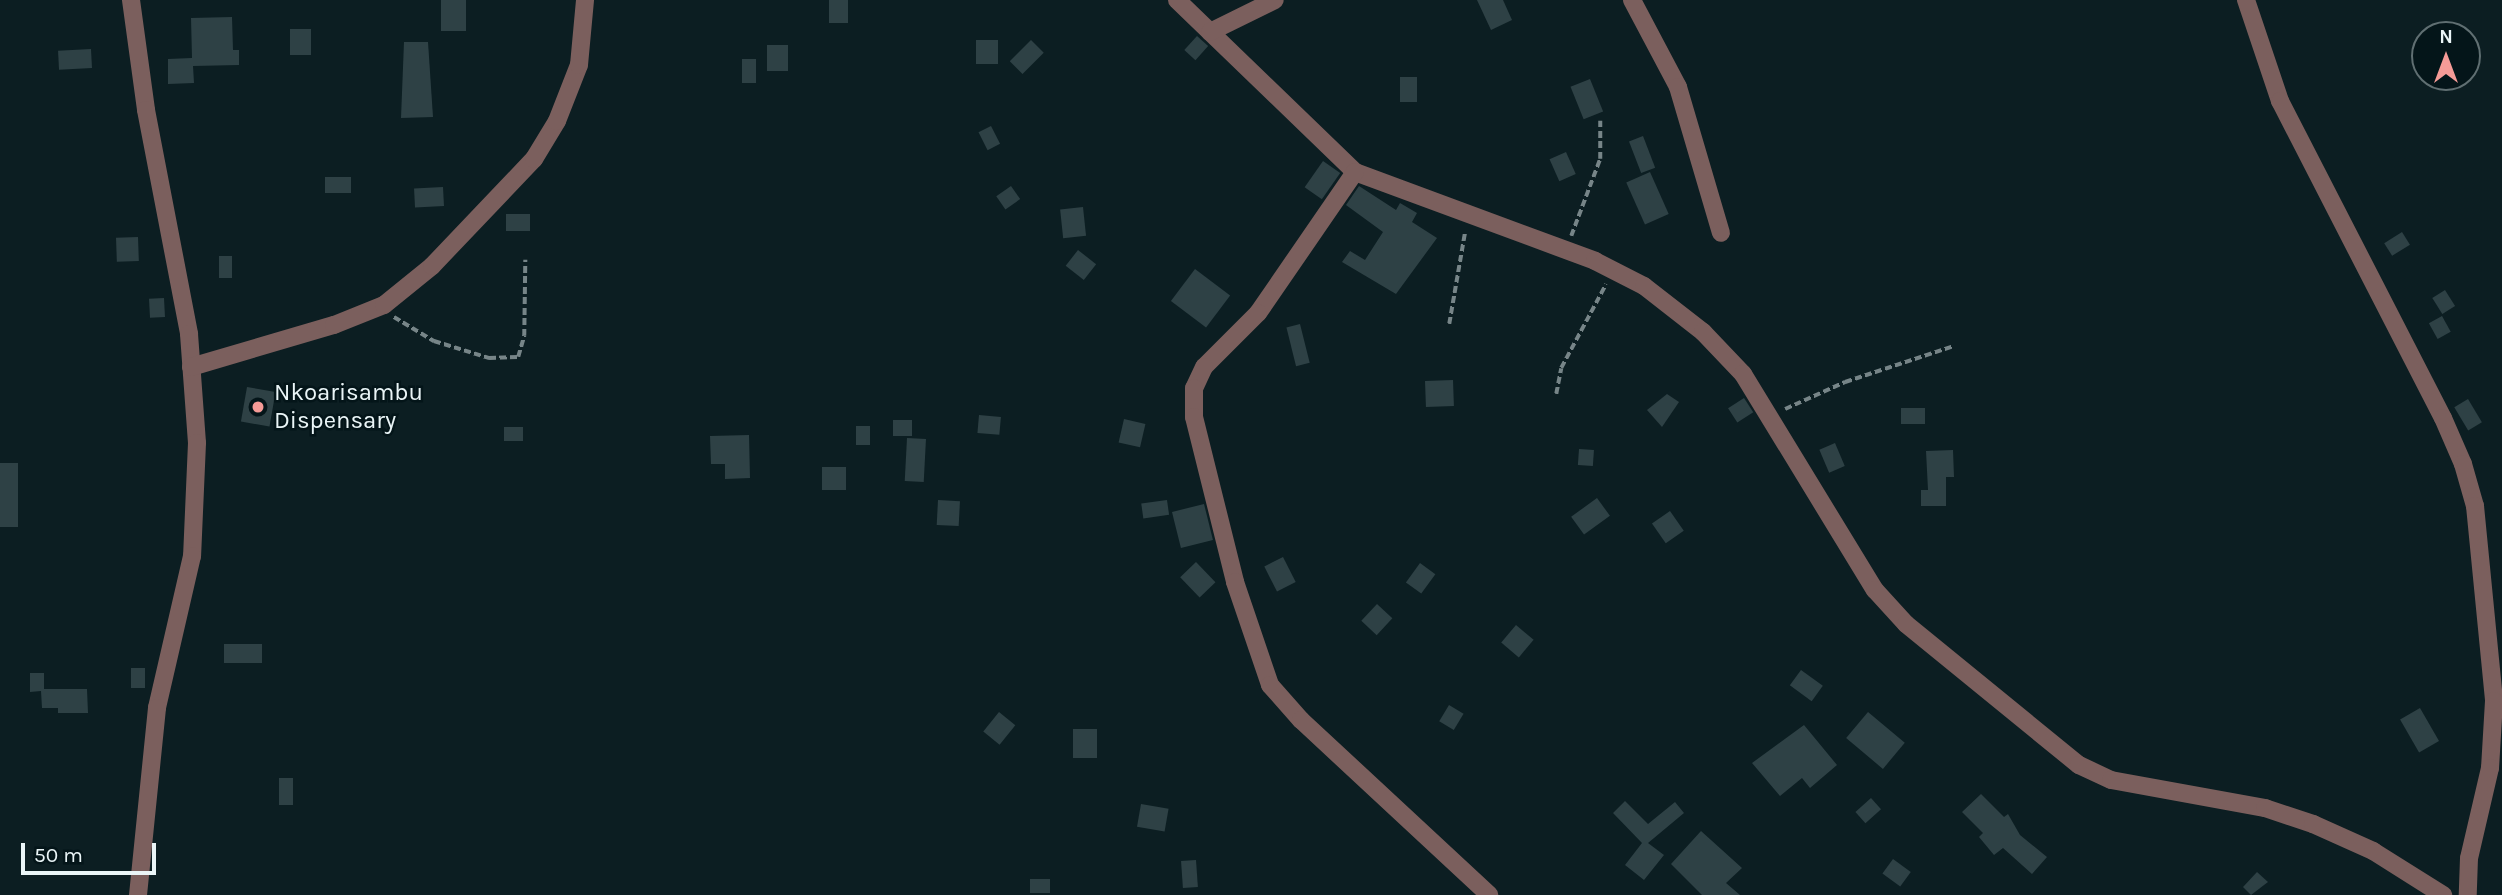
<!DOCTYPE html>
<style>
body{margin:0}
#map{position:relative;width:2502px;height:895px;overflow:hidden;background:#0c1e22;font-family:Karla,sans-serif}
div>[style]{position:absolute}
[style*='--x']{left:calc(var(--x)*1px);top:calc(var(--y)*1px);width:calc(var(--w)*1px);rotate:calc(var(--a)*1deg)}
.building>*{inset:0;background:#2e4145;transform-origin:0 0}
.path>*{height:3.5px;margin-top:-1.75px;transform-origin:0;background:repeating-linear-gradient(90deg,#778588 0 7px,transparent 0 10.5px)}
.minor>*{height:18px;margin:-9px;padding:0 9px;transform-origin:9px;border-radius:9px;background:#7b5f5d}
.dots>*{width:19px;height:19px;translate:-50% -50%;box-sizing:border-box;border:4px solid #041519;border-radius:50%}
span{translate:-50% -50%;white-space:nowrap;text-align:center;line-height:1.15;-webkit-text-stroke:5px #041519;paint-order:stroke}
.poi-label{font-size:24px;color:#eaf5f7}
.left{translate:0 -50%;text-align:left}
.north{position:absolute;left:2411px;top:21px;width:70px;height:70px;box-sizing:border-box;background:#041519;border:2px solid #606f72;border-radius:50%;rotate:0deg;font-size:19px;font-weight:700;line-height:28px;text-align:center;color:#eaf5f7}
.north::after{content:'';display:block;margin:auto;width:24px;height:32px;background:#f59b97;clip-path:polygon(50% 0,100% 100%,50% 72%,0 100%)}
.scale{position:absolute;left:21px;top:843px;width:135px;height:32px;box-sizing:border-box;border:4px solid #eaf5f7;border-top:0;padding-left:9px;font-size:21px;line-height:24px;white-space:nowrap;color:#eaf5f7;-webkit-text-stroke:5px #041519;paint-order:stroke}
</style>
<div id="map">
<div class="building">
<div style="left:441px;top:0;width:25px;height:31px"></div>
<div style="left:829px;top:0;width:19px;height:23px"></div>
<div style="clip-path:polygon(1477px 0,1503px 0,1512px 20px,1491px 30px)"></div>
<div style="clip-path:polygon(232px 17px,233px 50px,239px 50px,239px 65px,193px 66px,194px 83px,168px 84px,168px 59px,192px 58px,191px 18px)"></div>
<div style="left:290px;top:29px;width:21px;height:26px"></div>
<div style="left:1197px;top:36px;width:15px;height:19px;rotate:42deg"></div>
<div style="left:976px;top:40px;width:22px;height:24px"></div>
<div style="left:1031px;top:40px;width:18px;height:30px;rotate:45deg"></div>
<div style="clip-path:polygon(404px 42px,428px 42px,433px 117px,401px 118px)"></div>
<div style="left:767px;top:45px;width:21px;height:26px"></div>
<div style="left:91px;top:49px;width:19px;height:33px;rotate:87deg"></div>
<div style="left:742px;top:59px;width:14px;height:24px"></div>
<div style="left:1400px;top:77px;width:17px;height:25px"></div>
<div style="left:1590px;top:79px;width:35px;height:21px;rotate:68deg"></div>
<div style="left:991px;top:126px;width:20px;height:14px;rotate:63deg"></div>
<div style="left:1643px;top:136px;width:34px;height:15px;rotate:69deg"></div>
<div style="left:1566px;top:152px;width:24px;height:18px;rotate:66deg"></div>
<div style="left:1323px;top:161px;width:21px;height:32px;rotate:35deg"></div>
<div style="left:1650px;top:172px;width:46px;height:26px;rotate:66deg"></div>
<div style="left:325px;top:177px;width:26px;height:16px"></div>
<div style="left:1011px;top:186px;width:16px;height:18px;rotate:55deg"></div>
<div style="clip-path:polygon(1359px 186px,1396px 210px,1400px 203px,1417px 213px,1412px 222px,1437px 238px,1396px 294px,1342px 262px,1350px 251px,1365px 260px,1383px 232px,1346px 205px)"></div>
<div style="left:443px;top:187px;width:19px;height:29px;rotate:87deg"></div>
<div style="left:1083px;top:207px;width:29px;height:23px;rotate:84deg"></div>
<div style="left:506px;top:214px;width:24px;height:17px"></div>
<div style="left:2402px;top:232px;width:15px;height:21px;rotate:58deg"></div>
<div style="left:138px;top:237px;width:24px;height:22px;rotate:88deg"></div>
<div style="left:1078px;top:250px;width:23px;height:20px;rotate:38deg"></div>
<div style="left:219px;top:256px;width:13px;height:22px"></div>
<div style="left:1195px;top:269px;width:44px;height:40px;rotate:37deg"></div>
<div style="left:2445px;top:290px;width:19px;height:15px;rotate:58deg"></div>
<div style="left:164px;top:298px;width:19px;height:15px;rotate:87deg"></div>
<div style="left:2442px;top:316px;width:18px;height:15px;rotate:61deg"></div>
<div style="left:1300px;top:324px;width:40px;height:14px;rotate:76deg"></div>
<div style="left:1453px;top:380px;width:26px;height:28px;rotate:88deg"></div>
<div style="left:247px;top:387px;width:29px;height:35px;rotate:10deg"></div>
<div style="clip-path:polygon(1667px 394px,1679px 402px,1662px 427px,1647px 410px)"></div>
<div style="left:1744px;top:398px;width:17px;height:19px;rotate:57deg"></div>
<div style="left:2468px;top:399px;width:27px;height:16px;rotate:59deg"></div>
<div style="left:1901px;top:408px;width:24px;height:16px"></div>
<div style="left:979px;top:415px;width:22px;height:18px;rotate:5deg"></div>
<div style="left:1124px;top:419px;width:22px;height:24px;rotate:13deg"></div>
<div style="left:893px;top:420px;width:19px;height:16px"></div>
<div style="left:856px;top:426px;width:14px;height:19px"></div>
<div style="left:504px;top:427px;width:19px;height:14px"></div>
<div style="clip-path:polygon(749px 435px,750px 478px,725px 479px,725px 464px,711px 464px,710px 436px)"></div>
<div style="left:907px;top:438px;width:19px;height:43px;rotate:3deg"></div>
<div style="left:1835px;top:443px;width:25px;height:17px;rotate:67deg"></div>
<div style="left:1579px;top:449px;width:15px;height:16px;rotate:4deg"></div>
<div style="clip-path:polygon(1953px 450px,1954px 477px,1946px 477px,1946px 506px,1921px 506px,1921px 490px,1928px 490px,1926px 451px)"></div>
<div style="left:18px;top:463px;width:64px;height:18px;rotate:90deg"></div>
<div style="left:822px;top:467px;width:24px;height:23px"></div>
<div style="left:1597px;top:498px;width:22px;height:32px;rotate:54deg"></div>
<div style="left:938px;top:500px;width:22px;height:25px;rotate:3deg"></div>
<div style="left:1167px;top:500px;width:15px;height:26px;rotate:82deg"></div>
<div style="left:1204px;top:504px;width:37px;height:33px;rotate:76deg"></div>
<div style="left:1670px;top:511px;width:24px;height:22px;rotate:55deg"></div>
<div style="left:1283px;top:557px;width:28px;height:21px;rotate:63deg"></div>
<div style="left:1196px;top:562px;width:28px;height:22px;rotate:46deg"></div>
<div style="left:1420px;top:563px;width:19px;height:24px;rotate:36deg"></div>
<div style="left:1377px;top:604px;width:21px;height:23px;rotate:43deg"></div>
<div style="left:1516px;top:625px;width:23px;height:23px;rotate:40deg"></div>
<div style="left:224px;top:644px;width:38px;height:19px"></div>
<div style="left:131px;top:668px;width:14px;height:20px"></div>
<div style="left:1801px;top:670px;width:27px;height:19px;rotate:36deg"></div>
<div style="clip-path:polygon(30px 673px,44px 673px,44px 689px,87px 689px,88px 713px,58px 713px,58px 708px,42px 708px,41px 691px,30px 692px)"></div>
<div style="left:1449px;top:705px;width:17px;height:19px;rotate:31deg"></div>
<div style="left:2420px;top:708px;width:38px;height:23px;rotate:60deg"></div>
<div style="left:999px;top:712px;width:21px;height:25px;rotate:39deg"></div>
<div style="left:1868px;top:712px;width:48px;height:34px;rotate:40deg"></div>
<div style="clip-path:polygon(1804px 725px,1837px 765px,1810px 788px,1802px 778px,1780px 796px,1752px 763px)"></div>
<div style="left:1073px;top:729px;width:24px;height:29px"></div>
<div style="left:279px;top:778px;width:14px;height:27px"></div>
<div style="clip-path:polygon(1981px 794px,2004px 817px,2008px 814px,2020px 835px,2047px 857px,2032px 874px,2003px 848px,1994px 855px,1979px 837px,1983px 833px,1962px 812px)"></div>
<div style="left:1871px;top:798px;width:15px;height:21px;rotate:48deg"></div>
<div style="clip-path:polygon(1625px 801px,1648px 824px,1675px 802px,1684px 813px,1648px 843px,1664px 855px,1644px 880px,1625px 865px,1642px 843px,1613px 813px)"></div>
<div style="left:1141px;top:804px;width:28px;height:23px;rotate:10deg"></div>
<div style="clip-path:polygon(1701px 831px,1742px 868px,1726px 883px,1740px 895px,1702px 895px,1671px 864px)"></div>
<div style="left:1893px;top:859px;width:22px;height:18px;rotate:36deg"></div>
<div style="left:1196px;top:860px;width:27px;height:15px;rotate:86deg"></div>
<div style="clip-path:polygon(2257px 872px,2268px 882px,2251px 895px,2243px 887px)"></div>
<div style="left:1030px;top:879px;width:20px;height:14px"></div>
</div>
<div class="path">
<div style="--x:1571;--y:236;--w:82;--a:-69.4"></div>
<div style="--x:1600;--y:159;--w:38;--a:-90"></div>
<div style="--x:394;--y:317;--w:47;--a:31"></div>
<div style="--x:434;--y:341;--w:58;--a:17.2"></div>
<div style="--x:489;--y:358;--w:29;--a:-2"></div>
<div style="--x:518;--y:357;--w:22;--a:-74"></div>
<div style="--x:524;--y:336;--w:76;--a:-89.2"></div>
<div style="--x:1449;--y:324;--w:94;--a:-80.2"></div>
<div style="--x:1556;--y:394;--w:26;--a:-79"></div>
<div style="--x:1561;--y:368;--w:95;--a:-61.8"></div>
<div style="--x:1785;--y:409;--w:66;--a:-24.2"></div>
<div style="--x:1845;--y:382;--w:115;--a:-18.3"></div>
</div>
<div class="minor">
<div style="--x:131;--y:0;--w:111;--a:82.2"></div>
<div style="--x:146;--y:110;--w:228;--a:79.1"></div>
<div style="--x:189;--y:334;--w:109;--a:85.8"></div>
<div style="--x:197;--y:443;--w:113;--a:92.5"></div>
<div style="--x:192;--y:556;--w:156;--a:103"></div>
<div style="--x:157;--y:708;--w:188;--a:95.8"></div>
<div style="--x:1177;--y:0;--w:248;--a:44"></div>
<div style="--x:1355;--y:172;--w:256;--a:20.3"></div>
<div style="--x:1595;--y:261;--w:55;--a:27"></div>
<div style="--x:1644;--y:286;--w:75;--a:37.9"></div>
<div style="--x:1703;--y:332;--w:58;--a:46.4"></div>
<div style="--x:1743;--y:374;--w:253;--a:58.6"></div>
<div style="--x:1875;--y:590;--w:46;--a:47.6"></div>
<div style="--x:1906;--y:624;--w:223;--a:39.2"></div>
<div style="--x:2079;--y:765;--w:35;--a:25"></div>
<div style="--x:2111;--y:780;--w:157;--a:10.3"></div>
<div style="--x:2265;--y:808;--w:51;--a:18.4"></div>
<div style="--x:2313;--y:824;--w:66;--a:24.2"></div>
<div style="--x:2373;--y:851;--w:83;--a:32.2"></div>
<div style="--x:1632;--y:0;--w:98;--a:62.1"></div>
<div style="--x:1678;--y:87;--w:152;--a:73.6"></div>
<div style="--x:2246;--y:0;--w:107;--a:71.4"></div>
<div style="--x:2280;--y:101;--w:356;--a:62.8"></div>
<div style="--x:2443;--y:418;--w:50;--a:66.5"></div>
<div style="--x:2463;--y:464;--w:44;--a:74.1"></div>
<div style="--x:2475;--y:506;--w:196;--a:84.4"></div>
<div style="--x:2494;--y:701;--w:67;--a:93.4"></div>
<div style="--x:2490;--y:768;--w:92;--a:103.1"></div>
<div style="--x:2469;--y:858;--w:37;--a:92"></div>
<div style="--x:1210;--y:32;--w:72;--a:-26.2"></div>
<div style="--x:1355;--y:172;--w:171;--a:124.5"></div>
<div style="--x:1258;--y:313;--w:76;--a:135"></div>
<div style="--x:1204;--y:367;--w:23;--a:115"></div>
<div style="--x:1194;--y:388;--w:29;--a:90"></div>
<div style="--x:1194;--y:417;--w:170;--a:76"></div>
<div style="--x:1235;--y:582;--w:109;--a:71.2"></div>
<div style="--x:1270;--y:685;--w:47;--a:48.5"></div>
<div style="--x:1301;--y:720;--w:257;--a:42.9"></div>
<div style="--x:191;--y:367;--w:149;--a:-16.4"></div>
<div style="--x:334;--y:325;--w:54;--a:-21.8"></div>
<div style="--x:384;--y:305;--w:62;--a:-39.1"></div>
<div style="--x:432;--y:266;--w:148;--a:-46.4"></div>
<div style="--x:534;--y:159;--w:44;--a:-58.8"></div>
<div style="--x:557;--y:121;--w:60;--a:-68.6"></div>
<div style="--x:579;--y:65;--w:65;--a:-84.7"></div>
</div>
<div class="dots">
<div style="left:258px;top:407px;background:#f59b97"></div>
</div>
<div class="poi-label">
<span class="left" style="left:274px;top:407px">Nkoarisambu<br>Dispensary</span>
</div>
<div class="north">N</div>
<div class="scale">50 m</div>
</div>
